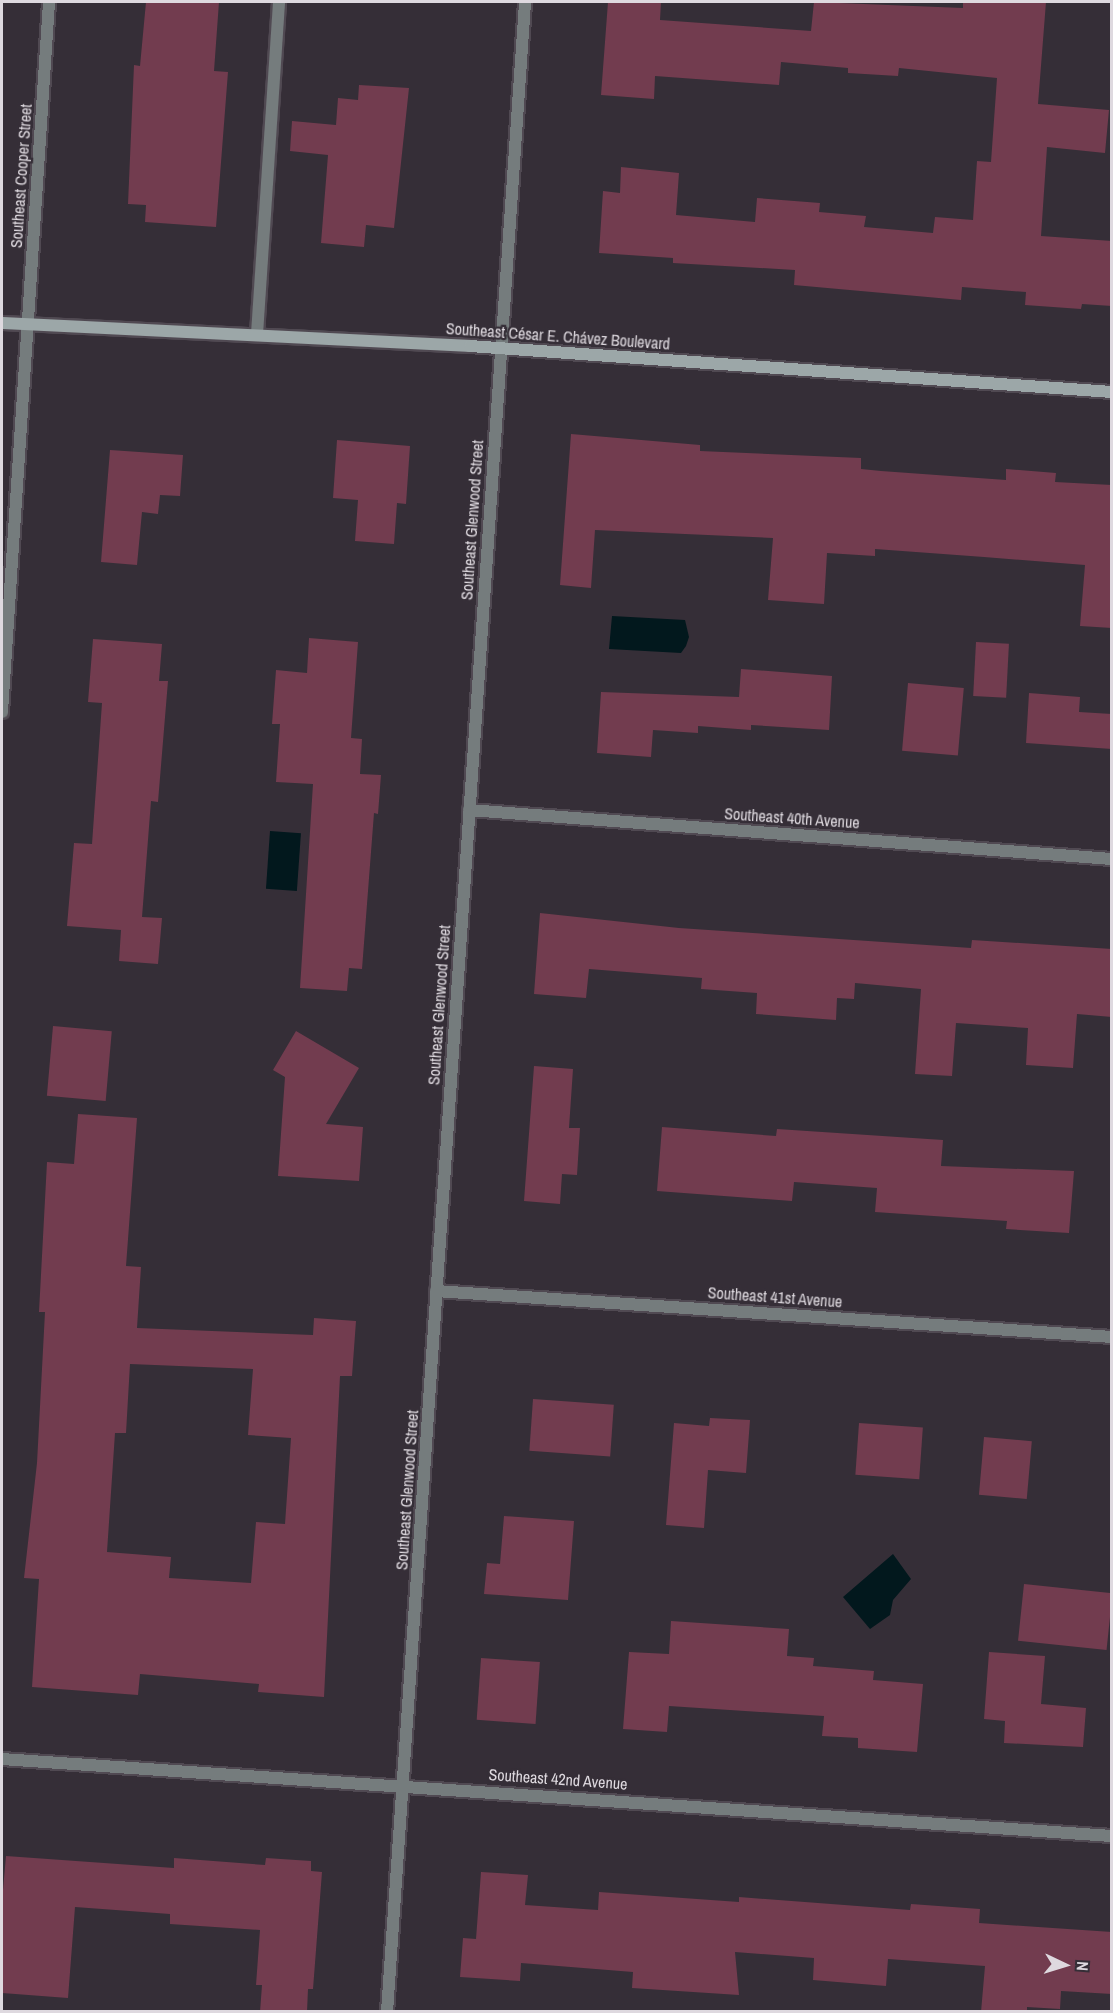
<!DOCTYPE html>
<meta charset="utf-8">
<style>
body{margin:0}
#map{position:relative;width:1113px;height:2013px;overflow:hidden;background:#352e37;font-family:"Archivo Narrow",sans-serif}
div>[style]{position:absolute}
[style*='--x']{left:calc(var(--x)*1px);top:calc(var(--y)*1px);width:calc(var(--w)*1px);rotate:calc(var(--a)*1deg)}
.water>*{inset:0;background:#02181d;transform-origin:0 0}
.building>*{inset:0;background:#723c4f;transform-origin:0 0}
.roads{filter:drop-shadow(2px 0 #504952) drop-shadow(-2px 0 #504952) drop-shadow(0 2px #504952) drop-shadow(0 -2px #504952)}
.lane>*{height:12px;margin:-6px;padding:0 6px;transform-origin:6px;border-radius:6px;background:#757c7d}
.street>*{height:12px;margin:-6px;padding:0 6px;transform-origin:6px;border-radius:6px;background:#757c7d}
.secondary>*{height:12px;margin:-6px;padding:0 6px;transform-origin:6px;border-radius:6px;background:#9ca7a8}
span{translate:-50% -50%;white-space:nowrap;text-align:center;line-height:1.15;-webkit-text-stroke:4.5px #352e37;paint-order:stroke}
.street-label{font-size:16px;color:#ded9df}
.frame{position:absolute;inset:0;border:3px solid #ded9df;pointer-events:none}
.north{position:absolute;left:1035px;top:1935px;width:60px;height:60px;-webkit-text-stroke:4px #352e37;paint-order:stroke;rotate:94deg;font-size:16px;font-weight:700;line-height:24px;text-align:center;color:#ded9df}
.north::after{content:'';display:block;margin:auto;width:21px;height:27px;background:#ded9df;clip-path:polygon(50% 0,100% 100%,50% 72%,0 100%)}
</style>
<div id="map">
<div class="water">
<div style="clip-path:polygon(612px 616px,685px 620px,689px 637px,686px 646px,681px 653px,609px 649px)"></div>
<div style="left:270px;top:831px;width:31px;height:58px;rotate:4deg"></div>
<div style="clip-path:polygon(893px 1554px,911px 1579px,893px 1600px,890px 1615px,870px 1629px,843px 1597px)"></div>
</div>
<div class="building">
<div style="clip-path:polygon(146px 2px,219px 2px,214px 71px,228px 72px,216px 227px,145px 222px,146px 205px,128px 204px,134px 65px,140px 66px)"></div>
<div style="clip-path:polygon(608px 2px,661px 2px,660px 20px,811px 31px,814px 2px,963px 8px,963px 2px,1046px 2px,1038px 104px,1109px 110px,1105px 153px,1047px 147px,1041px 236px,1112px 241px,1112px 306px,1082px 304px,1081px 309px,1025px 305px,1026px 292px,962px 287px,961px 300px,794px 285px,795px 270px,673px 263px,673px 258px,599px 253px,603px 191px,620px 193px,621px 167px,679px 173px,676px 215px,755px 222px,757px 198px,820px 203px,819px 212px,866px 216px,864px 227px,933px 233px,935px 217px,973px 220px,977px 161px,991px 162px,997px 78px,899px 68px,898px 76px,848px 73px,848px 68px,781px 62px,779px 85px,655px 76px,654px 99px,601px 95px)"></div>
<div style="clip-path:polygon(359px 85px,409px 88px,394px 228px,366px 225px,364px 247px,321px 243px,328px 155px,290px 151px,292px 121px,336px 125px,338px 98px,358px 100px)"></div>
<div style="clip-path:polygon(571px 434px,700px 445px,700px 451px,861px 458px,861px 469px,881px 471px,1006px 480px,1006px 469px,1056px 473px,1055px 482px,1112px 485px,1112px 628px,1080px 626px,1085px 565px,984px 557px,875px 549px,875px 556px,827px 553px,824px 604px,768px 600px,773px 538px,595px 530px,591px 588px,560px 585px)"></div>
<div style="clip-path:polygon(337px 440px,410px 446px,406px 504px,397px 503px,394px 544px,355px 541px,358px 500px,333px 498px)"></div>
<div style="clip-path:polygon(110px 450px,183px 455px,180px 496px,160px 495px,158px 514px,142px 512px,137px 565px,101px 562px)"></div>
<div style="clip-path:polygon(309px 638px,358px 642px,351px 738px,362px 739px,360px 774px,381px 775px,378px 814px,374px 813px,362px 969px,349px 968px,347px 991px,300px 988px,313px 784px,276px 782px,280px 724px,272px 724px,276px 670px,307px 673px)"></div>
<div style="clip-path:polygon(93px 639px,162px 644px,159px 681px,168px 681px,158px 802px,151px 801px,142px 917px,162px 918px,158px 964px,119px 961px,121px 930px,67px 926px,74px 843px,92px 844px,102px 703px,88px 702px)"></div>
<div style="left:976px;top:642px;width:33px;height:54px;rotate:3deg"></div>
<div style="clip-path:polygon(741px 669px,832px 676px,829px 730px,751px 725px,751px 730px,698px 726px,698px 733px,653px 730px,651px 757px,597px 753px,601px 692px,739px 697px)"></div>
<div style="left:908px;top:683px;width:56px;height:68px;rotate:5deg"></div>
<div style="clip-path:polygon(1029px 693px,1080px 697px,1079px 712px,1112px 714px,1112px 749px,1026px 743px)"></div>
<div style="clip-path:polygon(540px 913px,679px 928px,971px 948px,972px 940px,1112px 949px,1112px 1017px,1077px 1014px,1073px 1068px,1026px 1065px,1028px 1028px,956px 1023px,952px 1076px,915px 1074px,921px 989px,855px 983px,854px 999px,837px 998px,836px 1020px,756px 1014px,757px 993px,701px 989px,702px 978px,589px 969px,586px 998px,534px 994px)"></div>
<div style="left:53px;top:1026px;width:59px;height:70px;rotate:5deg"></div>
<div style="clip-path:polygon(296px 1031px,359px 1068px,326px 1124px,363px 1127px,359px 1181px,278px 1176px,285px 1077px,273px 1070px)"></div>
<div style="clip-path:polygon(534px 1066px,573px 1069px,569px 1128px,580px 1128px,577px 1175px,562px 1174px,560px 1204px,524px 1201px)"></div>
<div style="clip-path:polygon(evenodd,78px 1114px,137px 1118px,126px 1266px,141px 1267px,137px 1328px,313px 1335px,314px 1318px,356px 1321px,352px 1376px,340px 1376px,324px 1697px,258px 1692px,259px 1684px,140px 1674px,138px 1695px,32px 1687px,39px 1579px,24px 1578px,37px 1463px,45px 1312px,39px 1312px,47px 1162px,74px 1164px,78px 1114px,130px 1364px,253px 1369px,248px 1435px,291px 1438px,285px 1524px,256px 1522px,251px 1583px,169px 1578px,171px 1557px,107px 1552px,115px 1433px,126px 1433px,130px 1364px)"></div>
<div style="clip-path:polygon(662px 1127px,776px 1136px,777px 1129px,943px 1140px,941px 1166px,1074px 1171px,1069px 1233px,1006px 1229px,1007px 1221px,875px 1212px,877px 1188px,794px 1182px,792px 1201px,657px 1191px)"></div>
<div style="left:533px;top:1399px;width:81px;height:52px;rotate:4deg"></div>
<div style="clip-path:polygon(710px 1418px,750px 1420px,746px 1473px,708px 1470px,704px 1528px,666px 1525px,674px 1423px,709px 1426px)"></div>
<div style="left:859px;top:1423px;width:64px;height:52px;rotate:4deg"></div>
<div style="left:984px;top:1437px;width:48px;height:58px;rotate:5deg"></div>
<div style="clip-path:polygon(504px 1516px,574px 1521px,568px 1600px,484px 1594px,487px 1563px,500px 1564px)"></div>
<div style="left:1024px;top:1584px;width:89px;height:57px;rotate:6deg"></div>
<div style="clip-path:polygon(671px 1621px,789px 1629px,787px 1656px,814px 1658px,813px 1666px,874px 1671px,873px 1680px,923px 1684px,917px 1752px,858px 1748px,858px 1738px,822px 1736px,824px 1716px,669px 1706px,667px 1732px,623px 1729px,629px 1652px,669px 1654px)"></div>
<div style="clip-path:polygon(989px 1652px,1045px 1656px,1041px 1704px,1086px 1708px,1083px 1747px,1004px 1743px,1005px 1721px,984px 1719px)"></div>
<div style="left:481px;top:1658px;width:59px;height:62px;rotate:4deg"></div>
<div style="clip-path:polygon(6px 1856px,174px 1868px,174px 1858px,265px 1865px,266px 1858px,311px 1861px,311px 1871px,322px 1872px,313px 1989px,308px 1989px,307px 2012px,260px 2012px,262px 1985px,256px 1985px,260px 1930px,170px 1924px,170px 1914px,75px 1907px,68px 1998px,2px 1993px,2px 1901px)"></div>
<div style="clip-path:polygon(481px 1872px,528px 1875px,525px 1905px,598px 1910px,599px 1892px,739px 1902px,739px 1897px,910px 1910px,911px 1904px,980px 1909px,979px 1923px,1112px 1932px,1112px 1994px,1061px 1991px,1060px 2009px,1027px 2007px,1027px 2012px,981px 2012px,985px 1966px,888px 1959px,886px 1986px,813px 1980px,814px 1958px,735px 1952px,739px 1995px,632px 1988px,633px 1972px,521px 1963px,520px 1981px,460px 1977px,463px 1938px,476px 1939px)"></div>
</div>
<div class="roads">
<div class="lane">
<div style="--x:257;--y:334;--w:333;--a:-86.2"></div>
</div>
<div class="street">
<div style="--x:2;--y:712;--w:712;--a:-86.21"></div>
<div style="--x:469;--y:810;--w:645;--a:4.36"></div>
<div style="--x:436;--y:1291;--w:678;--a:3.89"></div>
<div style="--x:2;--y:1759;--w:1113;--a:3.97"></div>
<div style="--x:387;--y:2012;--w:2015;--a:-86.07"></div>
</div>
<div class="secondary">
<div style="--x:2;--y:323;--w:469;--a:2.8"></div>
<div style="--x:470;--y:346;--w:644;--a:4.1"></div>
</div>
</div>
<div class="street-label">
<span style="left:21px;top:176px;rotate:-86deg">Southeast Cooper Street</span>
<span style="left:558px;top:336px;rotate:4deg">Southeast César E. Chávez Boulevard</span>
<span style="left:472px;top:520px;rotate:-86deg">Southeast Glenwood Street</span>
<span style="left:792px;top:818px;rotate:4deg">Southeast 40th Avenue</span>
<span style="left:439px;top:1005px;rotate:-86deg">Southeast Glenwood Street</span>
<span style="left:775px;top:1297px;rotate:4deg">Southeast 41st Avenue</span>
<span style="left:407px;top:1490px;rotate:-86deg">Southeast Glenwood Street</span>
<span style="left:558px;top:1779px;rotate:4deg">Southeast 42nd Avenue</span>
</div>
<div class="frame"></div>
<div class="north">N</div>
</div>
